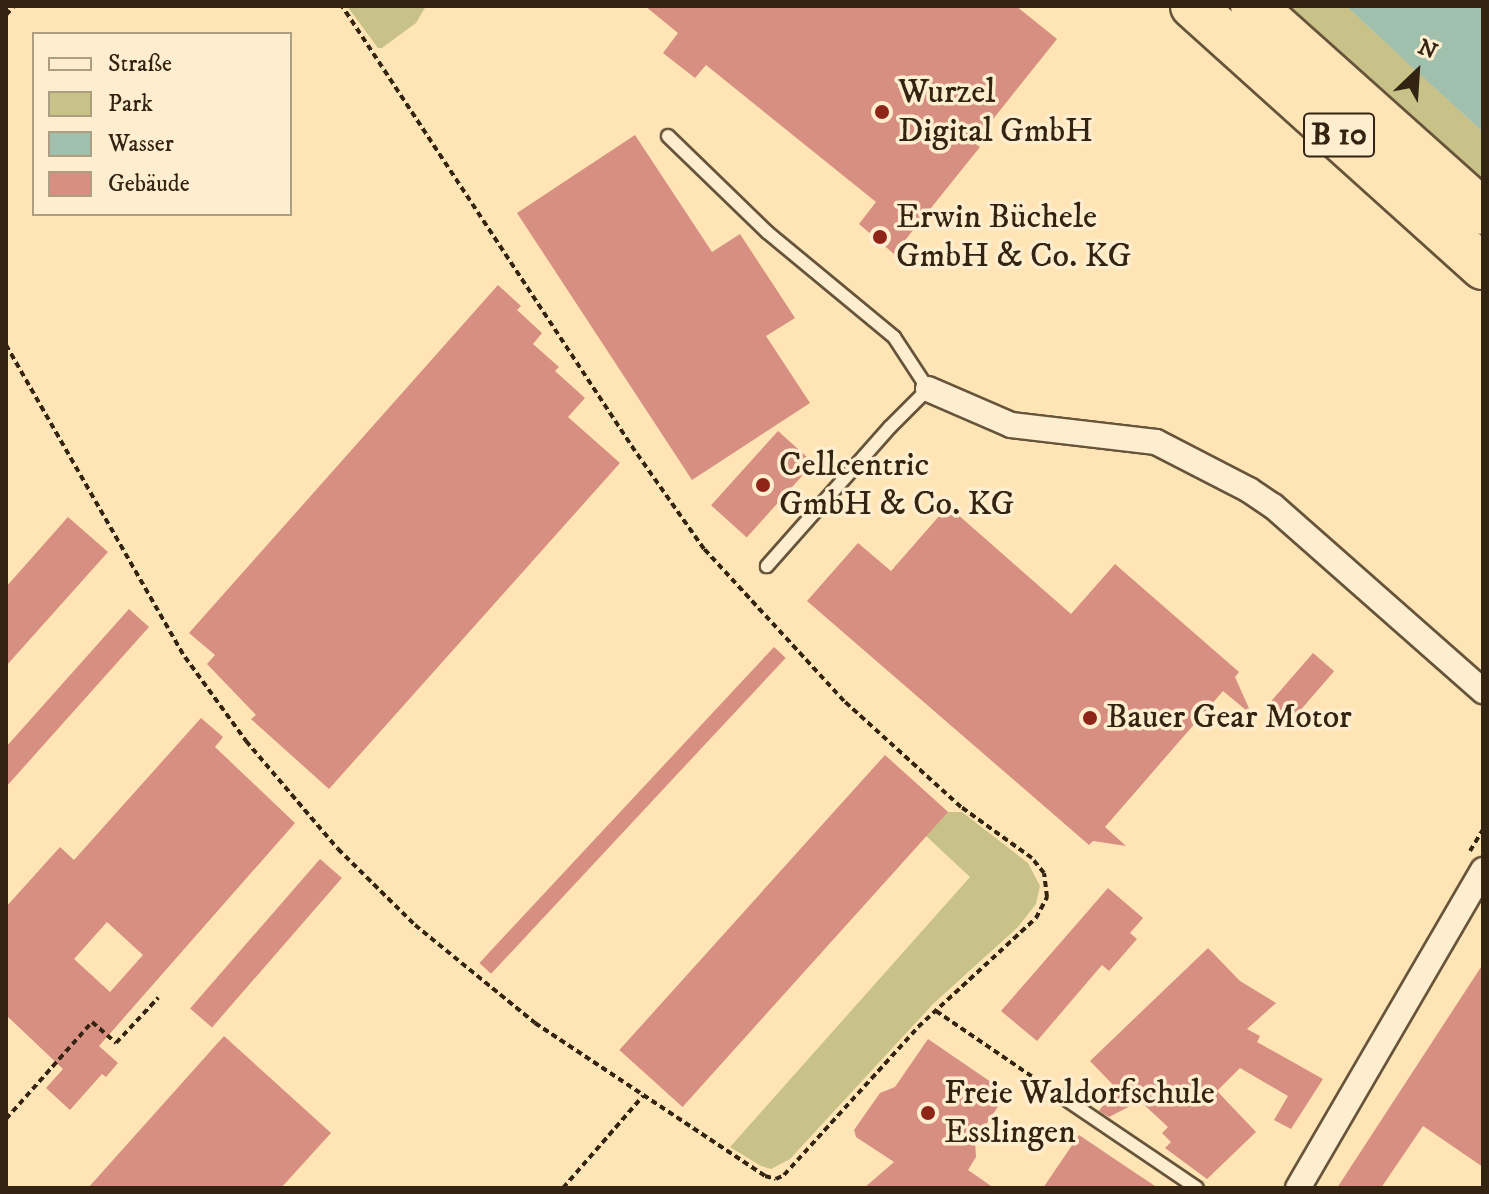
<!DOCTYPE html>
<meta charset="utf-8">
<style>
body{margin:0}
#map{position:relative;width:1489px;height:1194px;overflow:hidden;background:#ffe4b5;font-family:"IM FELL DW Pica",serif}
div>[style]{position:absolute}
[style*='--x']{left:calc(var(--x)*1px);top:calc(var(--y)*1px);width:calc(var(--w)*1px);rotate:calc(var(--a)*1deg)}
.green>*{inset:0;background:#c8c288}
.water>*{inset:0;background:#a0bfad}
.building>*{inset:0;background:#d68f80;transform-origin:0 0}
.path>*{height:4px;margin-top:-2px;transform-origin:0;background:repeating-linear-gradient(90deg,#332412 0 6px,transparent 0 10px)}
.roads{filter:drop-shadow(2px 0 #66543b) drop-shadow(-2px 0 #66543b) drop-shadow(0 2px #66543b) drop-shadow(0 -2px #66543b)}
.lane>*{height:12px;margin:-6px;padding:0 6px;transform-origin:6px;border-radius:6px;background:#ffedcf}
.street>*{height:24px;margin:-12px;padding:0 12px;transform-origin:12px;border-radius:12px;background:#ffedcf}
.highway>*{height:44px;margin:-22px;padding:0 22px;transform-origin:22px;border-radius:22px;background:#ffe4b5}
.dots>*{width:22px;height:22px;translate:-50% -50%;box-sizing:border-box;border:4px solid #ffedcf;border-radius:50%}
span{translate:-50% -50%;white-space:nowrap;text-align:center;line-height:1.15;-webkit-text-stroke:7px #ffedcf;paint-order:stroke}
.shield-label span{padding:2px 6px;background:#ffedcf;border:2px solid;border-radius:6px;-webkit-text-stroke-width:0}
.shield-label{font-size:32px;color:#332412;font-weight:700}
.poi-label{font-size:34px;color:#332412}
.left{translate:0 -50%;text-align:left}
.frame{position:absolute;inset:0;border:8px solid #332412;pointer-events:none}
.legend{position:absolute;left:32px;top:32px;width:260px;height:184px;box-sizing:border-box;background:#ffedcf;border:2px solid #ad9d83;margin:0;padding:10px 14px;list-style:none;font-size:24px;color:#332412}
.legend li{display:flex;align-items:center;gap:16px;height:40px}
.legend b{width:40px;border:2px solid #ad9d83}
.north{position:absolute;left:1377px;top:32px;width:80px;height:80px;-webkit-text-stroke:6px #ffedcf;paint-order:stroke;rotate:25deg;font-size:22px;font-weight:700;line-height:32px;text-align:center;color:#332412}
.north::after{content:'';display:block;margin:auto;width:28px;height:36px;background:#332412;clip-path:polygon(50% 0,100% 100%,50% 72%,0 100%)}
</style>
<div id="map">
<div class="green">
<div style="clip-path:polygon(347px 6px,426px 6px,416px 23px,382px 48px,378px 48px)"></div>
<div style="clip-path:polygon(1288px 6px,1346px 6px,1483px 132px,1483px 181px)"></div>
<div style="clip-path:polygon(948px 812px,962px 812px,1028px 863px,1040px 886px,1036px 904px,1018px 927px,933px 1004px,790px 1159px,771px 1169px,761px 1166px,730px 1147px,970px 877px,926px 836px)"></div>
</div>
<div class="water">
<div style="clip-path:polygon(1346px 6px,1483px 6px,1483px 132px,1414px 69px)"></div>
</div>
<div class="building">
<div style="clip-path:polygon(645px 6px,1016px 6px,1057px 39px,974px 143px,980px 147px,894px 254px,859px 224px,876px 202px,706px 65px,695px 78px,663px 53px,678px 33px)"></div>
<div style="clip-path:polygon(635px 135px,712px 252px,740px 234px,795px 318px,766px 336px,810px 403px,692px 480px,517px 213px)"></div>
<div style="clip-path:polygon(498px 285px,521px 306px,517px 310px,542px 333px,533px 344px,559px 367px,555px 371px,585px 398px,568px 417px,620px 463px,329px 789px,251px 719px,256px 715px,207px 664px,215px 655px,189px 633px)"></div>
<div style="left:778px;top:431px;width:48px;height:100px;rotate:42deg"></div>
<div style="clip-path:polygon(948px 506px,1071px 614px,1115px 564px,1239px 672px,1235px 677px,1252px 715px,1223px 691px,1105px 827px,1126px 846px,1093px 841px,1089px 845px,807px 601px,858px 543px,891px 571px)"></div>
<div style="clip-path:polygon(68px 517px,108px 552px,6px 666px,6px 587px)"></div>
<div style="clip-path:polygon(129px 609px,149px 627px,6px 787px,6px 747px)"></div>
<div style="left:774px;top:647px;width:16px;height:432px;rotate:43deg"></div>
<div style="left:1313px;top:653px;width:28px;height:67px;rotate:41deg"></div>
<div style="clip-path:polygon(evenodd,201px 718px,223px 737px,215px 747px,295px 823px,99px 1046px,118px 1063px,106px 1077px,102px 1074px,70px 1110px,46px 1088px,63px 1069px,6px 1015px,6px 907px,60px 847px,74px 860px,201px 718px,107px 922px,143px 955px,110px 992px,74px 959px,107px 922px)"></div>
<div style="left:885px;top:755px;width:85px;height:397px;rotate:42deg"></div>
<div style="left:320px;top:859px;width:29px;height:198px;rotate:41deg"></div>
<div style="clip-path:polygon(1108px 888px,1143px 918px,1130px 933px,1137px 939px,1109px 971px,1102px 965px,1037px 1041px,1001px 1011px)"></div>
<div style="clip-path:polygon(1208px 948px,1240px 981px,1276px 1003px,1247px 1029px,1260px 1036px,1257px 1042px,1323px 1079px,1291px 1129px,1274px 1120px,1288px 1096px,1240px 1068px,1217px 1091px,1256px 1132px,1207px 1179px,1165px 1148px,1171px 1142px,1162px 1133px,1168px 1127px,1140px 1101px,1109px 1117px,1099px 1111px,1116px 1088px,1090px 1061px)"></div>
<div style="clip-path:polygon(1483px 964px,1483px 1167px,1423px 1126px,1381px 1188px,1337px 1188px)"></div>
<div style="clip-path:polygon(224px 1036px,331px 1133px,281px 1188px,88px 1188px)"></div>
<div style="clip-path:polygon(928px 1039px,1007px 1093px,975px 1141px,976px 1157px,968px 1170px,994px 1188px,864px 1188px,894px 1162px,856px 1137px,854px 1130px,880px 1093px,895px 1087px)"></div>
<div style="clip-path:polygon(1079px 1135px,1128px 1168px,1158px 1188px,1043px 1188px)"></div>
</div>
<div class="path">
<div style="--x:6;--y:15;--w:12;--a:-48"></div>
<div style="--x:6;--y:345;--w:360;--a:60.2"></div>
<div style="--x:185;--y:657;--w:104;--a:54"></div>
<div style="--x:246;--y:741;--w:142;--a:49.6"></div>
<div style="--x:338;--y:849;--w:108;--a:44.6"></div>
<div style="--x:415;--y:925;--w:155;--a:39.2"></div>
<div style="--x:535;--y:1023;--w:276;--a:33.6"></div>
<div style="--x:765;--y:1176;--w:11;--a:15"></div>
<div style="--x:776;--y:1179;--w:9;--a:-27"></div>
<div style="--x:784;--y:1175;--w:200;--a:-47.8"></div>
<div style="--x:918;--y:1027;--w:161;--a:-42.7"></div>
<div style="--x:1036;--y:918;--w:24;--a:-62"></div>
<div style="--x:1047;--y:897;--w:24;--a:-97"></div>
<div style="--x:1044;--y:873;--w:19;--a:-129"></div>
<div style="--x:1032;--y:858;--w:87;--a:-144.3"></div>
<div style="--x:961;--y:807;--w:158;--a:-137.8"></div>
<div style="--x:844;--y:701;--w:207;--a:-132.6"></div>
<div style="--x:704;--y:549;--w:120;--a:-125.1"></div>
<div style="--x:635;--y:451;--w:533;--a:-123.36"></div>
<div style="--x:1470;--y:851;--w:26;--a:-59"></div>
<div style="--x:936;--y:1011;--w:137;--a:34.3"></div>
<div style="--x:6;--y:1119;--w:130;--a:-48.4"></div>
<div style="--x:92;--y:1022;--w:32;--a:41"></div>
<div style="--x:116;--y:1043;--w:62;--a:-47"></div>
<div style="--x:563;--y:1188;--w:122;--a:-49"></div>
</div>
<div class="roads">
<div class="lane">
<div style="--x:668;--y:136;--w:138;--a:44.1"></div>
<div style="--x:767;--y:232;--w:165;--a:39.6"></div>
<div style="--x:894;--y:337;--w:62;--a:56.8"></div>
<div style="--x:928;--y:389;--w:54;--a:135"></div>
<div style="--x:890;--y:427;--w:186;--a:131.5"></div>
<div style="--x:1061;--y:1096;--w:164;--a:34.1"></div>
</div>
<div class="street">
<div style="--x:928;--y:389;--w:90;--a:23.4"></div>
<div style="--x:1011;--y:425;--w:146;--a:6.7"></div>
<div style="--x:1156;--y:442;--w:105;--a:27.3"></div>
<div style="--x:1249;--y:490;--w:29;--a:34"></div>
<div style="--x:1273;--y:506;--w:280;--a:41.4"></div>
<div style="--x:1298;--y:1188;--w:368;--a:-59.8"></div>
</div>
<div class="highway">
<div style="--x:1193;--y:6;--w:390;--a:42"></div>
<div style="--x:1253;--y:6;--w:309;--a:41.8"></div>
</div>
</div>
<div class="dots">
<div style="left:882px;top:112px;background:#8f2418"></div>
<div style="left:880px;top:237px;background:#8f2418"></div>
<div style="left:763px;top:485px;background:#8f2418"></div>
<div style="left:1090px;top:718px;background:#8f2418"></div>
<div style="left:928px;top:1113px;background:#8f2418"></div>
</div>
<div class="shield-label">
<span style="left:1339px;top:135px">B 10</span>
</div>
<div class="poi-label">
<span class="left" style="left:898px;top:112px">Wurzel<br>Digital GmbH</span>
<span class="left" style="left:896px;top:237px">Erwin Büchele<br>GmbH &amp; Co. KG</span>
<span class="left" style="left:779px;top:485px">Cellcentric<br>GmbH &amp; Co. KG</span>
<span class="left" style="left:1106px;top:718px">Bauer Gear Motor</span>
<span class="left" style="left:944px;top:1113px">Freie Waldorfschule<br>Esslingen</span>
</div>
<div class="frame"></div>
<ul class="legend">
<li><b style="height:10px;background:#ffedcf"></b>Straße</li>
<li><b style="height:22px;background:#c8c288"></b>Park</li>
<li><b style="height:22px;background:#a0bfad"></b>Wasser</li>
<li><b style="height:22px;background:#d68f80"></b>Gebäude</li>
</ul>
<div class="north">N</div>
</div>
